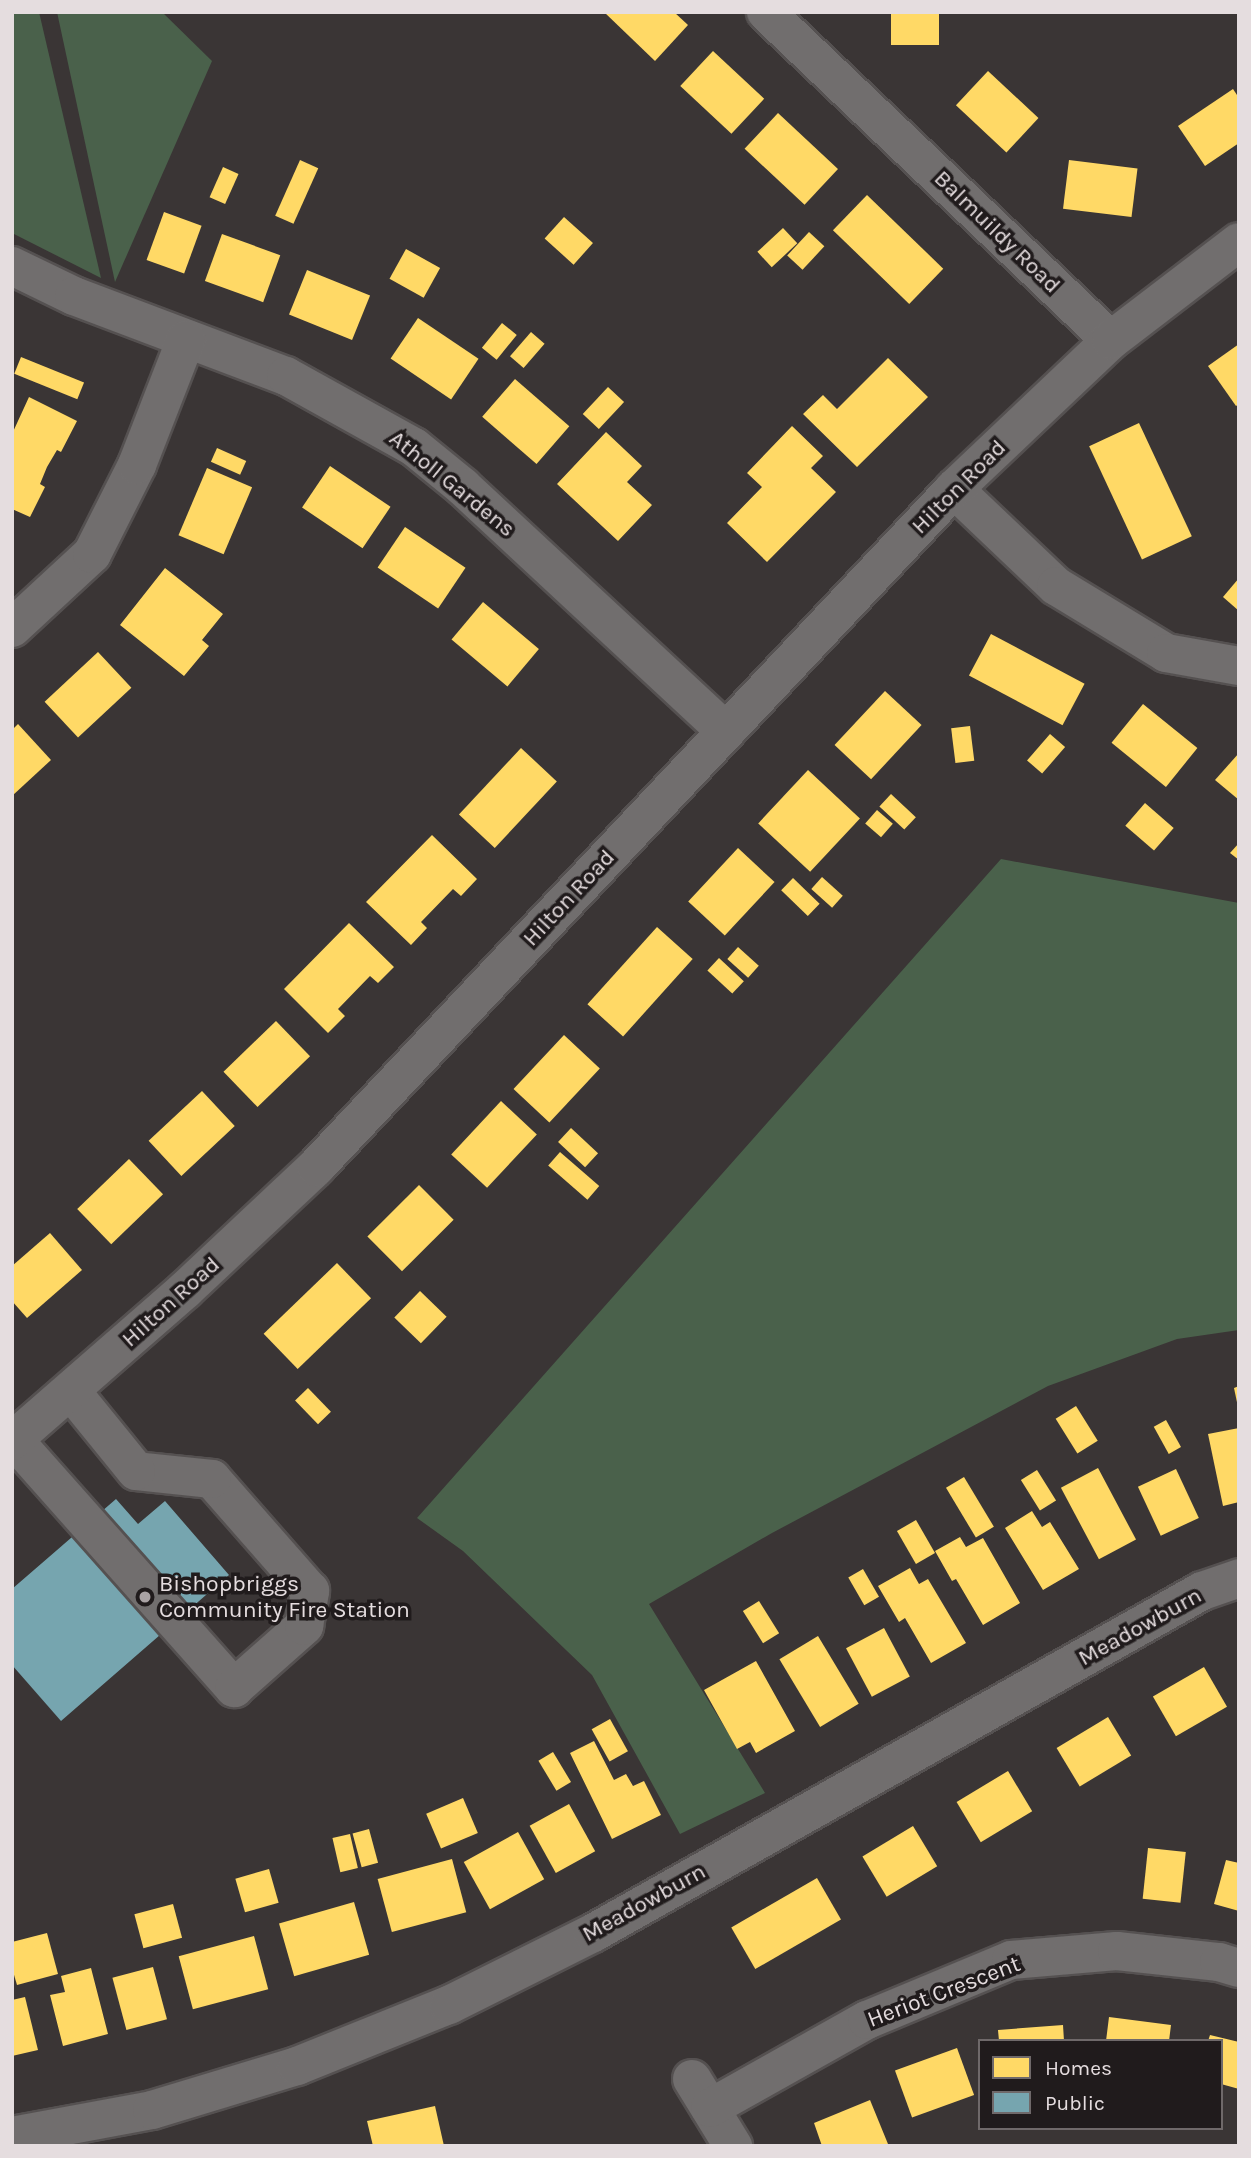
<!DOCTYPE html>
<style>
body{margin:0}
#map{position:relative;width:1251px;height:2158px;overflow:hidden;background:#3a3535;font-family:Karla,sans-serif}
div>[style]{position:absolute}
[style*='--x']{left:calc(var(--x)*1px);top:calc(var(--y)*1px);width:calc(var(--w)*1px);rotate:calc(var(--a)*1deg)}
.green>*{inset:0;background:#4a614b}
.homes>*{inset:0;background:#ffd966;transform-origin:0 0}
.public>*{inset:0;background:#76a5af}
.roads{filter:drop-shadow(2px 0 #555151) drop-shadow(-2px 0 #555151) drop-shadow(0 2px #555151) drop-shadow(0 -2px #555151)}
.minor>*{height:38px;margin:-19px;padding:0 19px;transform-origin:19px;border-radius:19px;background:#716e6e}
.dots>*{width:19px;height:19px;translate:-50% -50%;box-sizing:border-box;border:4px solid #201b1c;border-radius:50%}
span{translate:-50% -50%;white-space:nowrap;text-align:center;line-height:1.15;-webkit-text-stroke:7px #201b1c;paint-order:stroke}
.street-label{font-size:23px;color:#e5dddf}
.poi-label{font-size:23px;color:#e5dddf}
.left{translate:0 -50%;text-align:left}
.frame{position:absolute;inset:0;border:14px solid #e5dddf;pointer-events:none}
.legend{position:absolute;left:978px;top:2039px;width:245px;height:91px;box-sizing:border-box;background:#201b1c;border:2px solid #6f696a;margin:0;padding:9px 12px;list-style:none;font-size:21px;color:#e5dddf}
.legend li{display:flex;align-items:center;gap:14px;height:35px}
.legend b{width:35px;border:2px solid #6f696a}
</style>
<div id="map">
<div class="green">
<div style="clip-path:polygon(12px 12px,39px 12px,101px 278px,12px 233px)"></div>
<div style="clip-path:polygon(57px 12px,162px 12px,212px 61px,115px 282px)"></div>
<div style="clip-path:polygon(1001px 859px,1239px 903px,1239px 1330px,1177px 1339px,1048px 1386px,772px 1533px,649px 1604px,765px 1793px,680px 1834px,592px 1675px,463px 1551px,417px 1518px)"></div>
</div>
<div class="homes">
<div style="clip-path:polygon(604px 12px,674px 12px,688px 25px,655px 61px)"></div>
<div style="left:891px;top:12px;width:48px;height:33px"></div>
<div style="left:713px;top:51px;width:70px;height:48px;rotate:43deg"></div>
<div style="left:988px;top:71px;width:69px;height:47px;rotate:43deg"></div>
<div style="clip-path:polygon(1233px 89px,1239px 98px,1239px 143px,1205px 166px,1178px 126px)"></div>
<div style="left:778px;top:113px;width:82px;height:49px;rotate:43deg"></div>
<div style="left:300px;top:160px;width:20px;height:61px;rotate:24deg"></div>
<div style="left:1069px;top:160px;width:69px;height:49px;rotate:7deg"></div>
<div style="left:223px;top:167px;width:17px;height:33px;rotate:24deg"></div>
<div style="left:867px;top:195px;width:106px;height:49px;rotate:44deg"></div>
<div style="left:164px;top:212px;width:40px;height:51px;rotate:20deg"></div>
<div style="left:564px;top:217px;width:39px;height:29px;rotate:42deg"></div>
<div style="left:783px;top:228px;width:21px;height:35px;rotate:47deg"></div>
<div style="left:809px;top:232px;width:21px;height:32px;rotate:43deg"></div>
<div style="left:222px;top:234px;width:62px;height:50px;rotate:20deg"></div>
<div style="left:406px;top:249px;width:39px;height:34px;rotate:29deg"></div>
<div style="left:307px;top:270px;width:68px;height:48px;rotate:22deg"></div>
<div style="left:418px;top:318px;width:73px;height:49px;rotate:34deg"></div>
<div style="left:502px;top:323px;width:19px;height:32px;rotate:39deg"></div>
<div style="left:531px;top:332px;width:18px;height:32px;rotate:41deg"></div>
<div style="clip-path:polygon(1239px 344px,1239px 404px,1236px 406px,1208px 366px)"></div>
<div style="left:21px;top:357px;width:68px;height:18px;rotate:22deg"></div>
<div style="clip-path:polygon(888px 358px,928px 397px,857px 467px,803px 414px,823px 395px,837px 409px)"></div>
<div style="left:515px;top:379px;width:72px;height:50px;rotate:41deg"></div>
<div style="left:608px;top:387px;width:22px;height:37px;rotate:43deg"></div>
<div style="clip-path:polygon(29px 397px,77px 421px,61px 452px,57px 450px,47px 467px,40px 484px,45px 487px,30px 517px,12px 509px,12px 434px)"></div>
<div style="left:1139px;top:423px;width:125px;height:55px;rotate:65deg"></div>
<div style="clip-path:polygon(792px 426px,823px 456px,811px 468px,836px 492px,767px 562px,727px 523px,762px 487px,747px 473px)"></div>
<div style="clip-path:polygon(606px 432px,642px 466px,627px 482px,652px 505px,618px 541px,557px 484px)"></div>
<div style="left:217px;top:448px;width:32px;height:15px;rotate:24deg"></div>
<div style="left:330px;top:466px;width:73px;height:50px;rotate:34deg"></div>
<div style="left:207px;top:468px;width:49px;height:73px;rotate:23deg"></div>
<div style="left:405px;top:527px;width:73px;height:49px;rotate:34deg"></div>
<div style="clip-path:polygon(165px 568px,223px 614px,202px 640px,209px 646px,184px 676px,120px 625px)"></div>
<div style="clip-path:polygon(1239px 578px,1239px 611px,1223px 597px)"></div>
<div style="left:483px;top:602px;width:73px;height:49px;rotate:40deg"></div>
<div style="left:991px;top:634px;width:106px;height:47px;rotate:28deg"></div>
<div style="left:98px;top:652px;width:49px;height:73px;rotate:47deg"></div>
<div style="left:885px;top:691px;width:50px;height:74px;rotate:43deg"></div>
<div style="left:1143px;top:704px;width:70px;height:50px;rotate:39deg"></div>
<div style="clip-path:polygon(18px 724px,51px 760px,12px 796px,12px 730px)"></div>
<div style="left:970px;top:726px;width:35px;height:19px;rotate:83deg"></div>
<div style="left:1050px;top:734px;width:20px;height:35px;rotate:41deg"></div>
<div style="left:521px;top:748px;width:49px;height:91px;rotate:43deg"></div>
<div style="clip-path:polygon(1239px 753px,1239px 800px,1215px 780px)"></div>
<div style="left:808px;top:770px;width:71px;height:73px;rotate:43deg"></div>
<div style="left:891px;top:794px;width:34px;height:17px;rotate:43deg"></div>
<div style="left:1145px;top:803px;width:38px;height:30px;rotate:41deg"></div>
<div style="left:877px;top:810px;width:21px;height:18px;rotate:41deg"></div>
<div style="clip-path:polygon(432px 835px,477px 879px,461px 896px,453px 889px,421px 922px,427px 928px,411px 945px,366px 902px)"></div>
<div style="clip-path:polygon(1239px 843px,1239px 860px,1230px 853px)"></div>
<div style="left:738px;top:848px;width:50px;height:73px;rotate:43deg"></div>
<div style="left:822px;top:877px;width:28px;height:16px;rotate:42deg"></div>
<div style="left:793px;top:878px;width:37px;height:17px;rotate:44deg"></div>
<div style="clip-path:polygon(349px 923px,394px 967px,378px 983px,370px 976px,338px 1009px,345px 1016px,328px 1033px,284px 989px)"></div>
<div style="left:657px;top:927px;width:48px;height:104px;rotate:42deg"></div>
<div style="left:738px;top:947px;width:28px;height:16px;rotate:42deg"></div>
<div style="left:719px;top:958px;width:34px;height:17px;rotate:43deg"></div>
<div style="left:276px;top:1021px;width:49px;height:73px;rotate:46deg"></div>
<div style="left:564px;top:1035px;width:49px;height:74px;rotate:43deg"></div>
<div style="left:202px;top:1091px;width:48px;height:73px;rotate:47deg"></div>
<div style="left:501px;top:1101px;width:49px;height:73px;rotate:43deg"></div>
<div style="left:571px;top:1128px;width:37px;height:19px;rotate:43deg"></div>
<div style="left:560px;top:1152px;width:52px;height:18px;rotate:41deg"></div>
<div style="left:129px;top:1159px;width:49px;height:72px;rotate:46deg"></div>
<div style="left:419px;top:1185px;width:49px;height:73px;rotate:45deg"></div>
<div style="clip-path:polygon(50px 1233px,82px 1270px,27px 1318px,12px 1301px,12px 1266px)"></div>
<div style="left:337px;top:1263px;width:49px;height:102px;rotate:46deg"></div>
<div style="left:420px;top:1291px;width:37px;height:37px;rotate:44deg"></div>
<div style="clip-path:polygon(1239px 1386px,1239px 1407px,1238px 1407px,1234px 1388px)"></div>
<div style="left:308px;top:1388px;width:33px;height:18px;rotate:46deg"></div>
<div style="left:1076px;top:1406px;width:41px;height:24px;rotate:58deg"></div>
<div style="left:1166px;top:1420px;width:31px;height:14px;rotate:61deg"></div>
<div style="clip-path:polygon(1239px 1428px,1239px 1502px,1223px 1506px,1208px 1434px)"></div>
<div style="left:1098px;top:1468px;width:81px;height:42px;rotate:62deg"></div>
<div style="left:1176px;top:1469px;width:54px;height:42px;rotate:65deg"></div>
<div style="left:1037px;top:1470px;width:36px;height:19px;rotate:58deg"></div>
<div style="left:964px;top:1477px;width:58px;height:21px;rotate:59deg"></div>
<div style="clip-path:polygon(1032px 1511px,1042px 1527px,1050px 1522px,1079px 1569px,1043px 1590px,1005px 1528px)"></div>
<div style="left:916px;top:1520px;width:38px;height:22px;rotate:60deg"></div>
<div style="clip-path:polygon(960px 1537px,966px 1547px,983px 1538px,1020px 1603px,983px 1625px,956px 1579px,952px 1581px,935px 1551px)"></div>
<div style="clip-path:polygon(910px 1568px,919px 1584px,928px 1579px,966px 1643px,931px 1663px,905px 1618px,899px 1622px,878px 1586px)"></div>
<div style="left:863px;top:1569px;width:32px;height:17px;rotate:60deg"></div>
<div style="left:759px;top:1601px;width:38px;height:19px;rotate:58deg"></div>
<div style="left:884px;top:1628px;width:55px;height:43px;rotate:62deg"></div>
<div style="left:818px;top:1636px;width:79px;height:45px;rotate:59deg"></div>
<div style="clip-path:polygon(756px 1661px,795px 1731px,756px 1753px,750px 1742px,737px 1749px,704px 1690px)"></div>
<div style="left:1204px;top:1667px;width:46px;height:59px;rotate:60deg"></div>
<div style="left:1108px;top:1717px;width:45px;height:60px;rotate:59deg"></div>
<div style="left:610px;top:1719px;width:37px;height:21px;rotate:61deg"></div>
<div style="clip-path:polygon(594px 1741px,614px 1780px,626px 1774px,633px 1786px,644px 1781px,661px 1815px,612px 1839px,570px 1753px)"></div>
<div style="left:553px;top:1752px;width:35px;height:17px;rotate:59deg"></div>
<div style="left:1008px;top:1771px;width:47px;height:60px;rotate:59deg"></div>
<div style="left:463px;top:1798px;width:38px;height:40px;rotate:67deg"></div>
<div style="left:569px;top:1804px;width:54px;height:45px;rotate:61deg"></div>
<div style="left:913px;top:1826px;width:47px;height:59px;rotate:59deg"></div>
<div style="left:369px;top:1829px;width:35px;height:17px;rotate:75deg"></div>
<div style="left:518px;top:1832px;width:54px;height:62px;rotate:61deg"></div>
<div style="left:350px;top:1834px;width:35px;height:18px;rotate:77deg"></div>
<div style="left:1148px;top:1848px;width:38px;height:51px;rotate:6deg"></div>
<div style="left:452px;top:1859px;width:55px;height:77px;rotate:75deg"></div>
<div style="clip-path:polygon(1226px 1860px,1239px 1863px,1239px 1911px,1214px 1904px)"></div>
<div style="left:269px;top:1869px;width:35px;height:35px;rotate:74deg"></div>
<div style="left:817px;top:1878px;width:48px;height:99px;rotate:60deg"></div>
<div style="left:354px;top:1902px;width:55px;height:78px;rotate:74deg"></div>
<div style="left:173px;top:1904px;width:35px;height:40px;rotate:75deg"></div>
<div style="clip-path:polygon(47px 1933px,58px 1974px,17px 1985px,12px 1968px,12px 1942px)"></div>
<div style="left:254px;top:1936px;width:55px;height:78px;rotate:75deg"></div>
<div style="left:153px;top:1967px;width:54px;height:42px;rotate:75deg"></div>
<div style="clip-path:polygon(91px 1968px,108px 2034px,63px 2046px,50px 1995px,65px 1992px,61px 1976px)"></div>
<div style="clip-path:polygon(25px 1997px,38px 2050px,12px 2056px,12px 2000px)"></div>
<div style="clip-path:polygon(1109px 2017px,1171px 2025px,1169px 2041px,1106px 2041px)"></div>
<div style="clip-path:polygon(1063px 2025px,1064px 2041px,999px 2041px,998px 2030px)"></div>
<div style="clip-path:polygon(1210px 2035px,1239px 2042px,1239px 2089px,1221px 2084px,1221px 2041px,1208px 2041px)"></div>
<div style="left:957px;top:2048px;width:50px;height:66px;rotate:70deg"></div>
<div style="clip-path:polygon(870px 2100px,888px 2144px,822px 2146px,814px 2123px)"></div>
<div style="clip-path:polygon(435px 2106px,444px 2146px,373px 2146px,367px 2121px)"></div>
</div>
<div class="public">
<div style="clip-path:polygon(116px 1499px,138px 1524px,165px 1501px,229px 1575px,61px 1721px,12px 1665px,12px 1589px)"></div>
</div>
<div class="roads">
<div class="minor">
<div style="--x:766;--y:12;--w:476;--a:43.6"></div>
<div style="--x:12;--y:266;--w:69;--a:25.8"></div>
<div style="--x:74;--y:296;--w:227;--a:20.7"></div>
<div style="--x:286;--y:376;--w:146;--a:29"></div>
<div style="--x:414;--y:447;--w:63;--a:39.2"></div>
<div style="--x:463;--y:487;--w:359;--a:42.9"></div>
<div style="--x:954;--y:489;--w:141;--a:43.6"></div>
<div style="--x:1056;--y:586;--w:129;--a:31.3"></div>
<div style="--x:1166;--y:653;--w:74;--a:10.1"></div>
<div style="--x:12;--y:628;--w:109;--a:-42.8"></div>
<div style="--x:92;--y:554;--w:100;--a:-63.2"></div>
<div style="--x:137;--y:465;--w:135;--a:-68.7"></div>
<div style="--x:14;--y:1440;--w:332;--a:48.4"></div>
<div style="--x:234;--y:1688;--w:94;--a:-41.5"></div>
<div style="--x:304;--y:1626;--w:36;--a:-80"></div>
<div style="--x:310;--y:1591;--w:149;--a:-131.2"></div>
<div style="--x:212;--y:1479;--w:76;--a:-174"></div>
<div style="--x:136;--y:1471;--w:103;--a:-129.1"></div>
<div style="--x:12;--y:1441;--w:230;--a:-41.1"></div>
<div style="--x:185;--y:1290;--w:180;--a:-43.2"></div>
<div style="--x:316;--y:1167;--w:931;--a:-46.74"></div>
<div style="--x:954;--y:489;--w:216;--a:-43.5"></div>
<div style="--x:1111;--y:340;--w:161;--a:-37.4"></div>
<div style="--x:692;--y:2079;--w:79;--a:58.5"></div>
<div style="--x:710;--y:2108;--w:180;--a:-29.3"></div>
<div style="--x:867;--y:2020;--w:156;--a:-22.6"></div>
<div style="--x:1011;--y:1960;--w:106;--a:-4.9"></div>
<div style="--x:1117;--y:1951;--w:103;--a:6.2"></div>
<div style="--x:1219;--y:1962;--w:21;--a:17"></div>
<div style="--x:12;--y:2136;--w:142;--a:-10.5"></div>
<div style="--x:152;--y:2110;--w:152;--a:-16.9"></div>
<div style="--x:297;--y:2066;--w:164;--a:-21.9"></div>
<div style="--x:449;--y:2005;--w:161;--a:-26.6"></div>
<div style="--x:593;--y:1933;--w:698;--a:-29.32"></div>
<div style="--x:1202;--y:1591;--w:39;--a:-19"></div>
</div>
</div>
<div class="dots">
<div style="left:145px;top:1597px;background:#a9a2a4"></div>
</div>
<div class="street-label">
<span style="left:997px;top:232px;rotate:44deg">Balmuildy Road</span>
<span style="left:452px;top:484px;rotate:39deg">Atholl Gardens</span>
<span style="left:959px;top:487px;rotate:-45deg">Hilton Road</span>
<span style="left:569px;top:898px;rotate:-47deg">Hilton Road</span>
<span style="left:171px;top:1302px;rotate:-42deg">Hilton Road</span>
<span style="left:1140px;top:1627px;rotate:-29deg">Meadowburn</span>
<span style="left:644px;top:1903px;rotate:-29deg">Meadowburn</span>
<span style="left:944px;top:1992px;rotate:-21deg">Heriot Crescent</span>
</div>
<div class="poi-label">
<span class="left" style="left:159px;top:1597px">Bishopbriggs<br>Community Fire Station</span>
</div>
<div class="frame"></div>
<ul class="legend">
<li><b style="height:19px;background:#ffd966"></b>Homes</li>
<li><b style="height:19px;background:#76a5af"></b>Public</li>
</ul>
</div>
